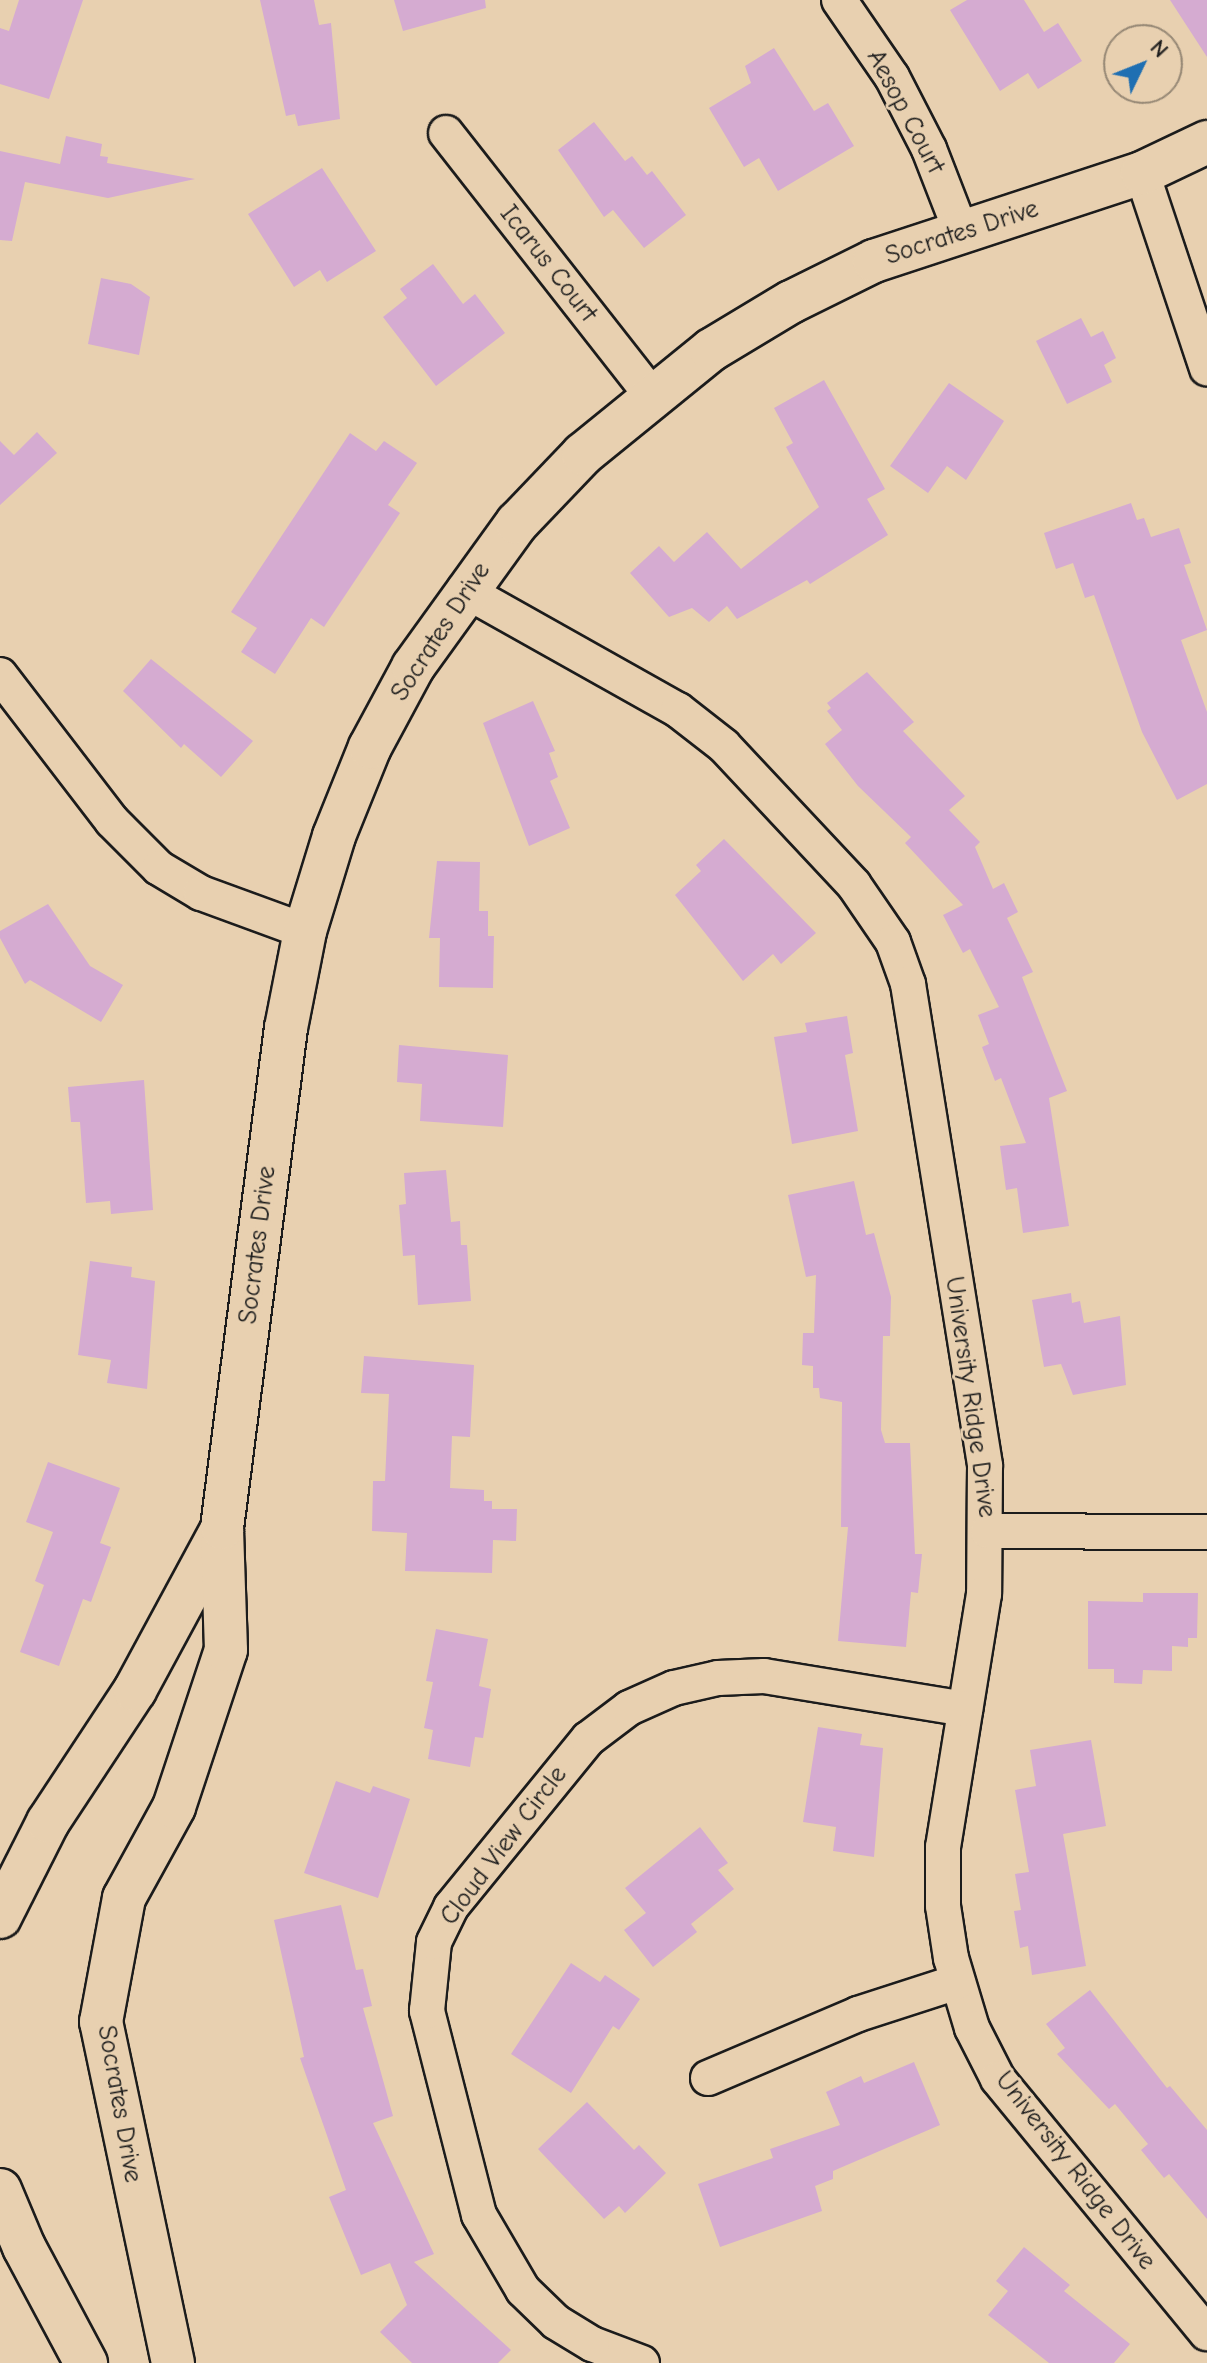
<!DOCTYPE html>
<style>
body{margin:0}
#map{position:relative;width:1207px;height:2363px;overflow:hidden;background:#e8d0b0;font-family:"Comic Neue",sans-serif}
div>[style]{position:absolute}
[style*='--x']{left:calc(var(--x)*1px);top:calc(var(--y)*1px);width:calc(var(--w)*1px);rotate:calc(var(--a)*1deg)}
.building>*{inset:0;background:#d5abd1}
.roads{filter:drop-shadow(2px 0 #1c1c1c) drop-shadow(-2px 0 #1c1c1c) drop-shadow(0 2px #1c1c1c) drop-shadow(0 -2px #1c1c1c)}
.minor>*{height:34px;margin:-17px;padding:0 17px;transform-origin:17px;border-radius:17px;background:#e8d0b0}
.tertiary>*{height:42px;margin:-21px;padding:0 21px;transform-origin:21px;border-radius:21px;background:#e8d0b0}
span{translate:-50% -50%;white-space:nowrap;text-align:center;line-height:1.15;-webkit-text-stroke:6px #e8d0b0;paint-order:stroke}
.street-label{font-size:26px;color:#1c1c1c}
.north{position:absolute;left:1103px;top:24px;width:80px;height:80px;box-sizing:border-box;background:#e8d0b0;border:2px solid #968875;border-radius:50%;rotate:47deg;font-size:22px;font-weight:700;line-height:32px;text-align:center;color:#1c1c1c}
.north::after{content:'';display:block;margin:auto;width:28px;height:36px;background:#1f6fb2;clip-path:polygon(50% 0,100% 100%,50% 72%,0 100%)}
</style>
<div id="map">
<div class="building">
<div style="clip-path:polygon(19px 0,83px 0,49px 99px,0 84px,0 28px,9px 31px)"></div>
<div style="clip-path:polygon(260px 0,314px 0,319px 25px,331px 23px,340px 119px,298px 126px,295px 114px,286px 116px)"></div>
<div style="clip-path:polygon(394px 0,485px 0,486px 8px,403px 31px)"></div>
<div style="clip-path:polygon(967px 0,1024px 0,1044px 32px,1058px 23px,1082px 61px,1038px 89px,1028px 73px,1000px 91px,950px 10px)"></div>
<div style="clip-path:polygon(1170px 0,1207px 0,1207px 57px)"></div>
<div style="clip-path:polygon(774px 48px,814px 111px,828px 103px,854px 146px,778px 191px,759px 158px,744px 167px,709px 108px,751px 83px,745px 66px)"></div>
<div style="clip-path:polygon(594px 122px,625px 161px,632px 156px,647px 175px,652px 171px,686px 215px,644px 248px,613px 210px,604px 217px,558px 150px)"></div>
<div style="clip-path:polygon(66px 136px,102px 144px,100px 156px,108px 157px,107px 163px,195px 179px,108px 198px,25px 182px,12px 241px,0 240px,0 151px,60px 164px)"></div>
<div style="clip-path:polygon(322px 168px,376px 251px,327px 282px,320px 270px,294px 287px,248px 214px)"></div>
<div style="clip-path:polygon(433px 264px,463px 304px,475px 294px,505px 333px,436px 386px,383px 317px,407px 298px,400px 289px)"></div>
<div style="clip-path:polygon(101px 278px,131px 284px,150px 297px,139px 355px,88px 344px)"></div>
<div style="clip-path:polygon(1081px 318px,1091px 337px,1103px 331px,1116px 358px,1104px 365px,1112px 382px,1067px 404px,1036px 341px)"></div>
<div style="clip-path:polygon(824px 380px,885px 489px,867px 499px,888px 535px,810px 584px,807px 580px,737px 619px,727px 606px,709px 622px,692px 608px,669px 617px,630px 573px,659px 546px,674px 562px,707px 532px,741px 569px,819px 507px,786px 447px,793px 443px,774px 408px)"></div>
<div style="clip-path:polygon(949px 383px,1004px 421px,966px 480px,947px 466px,928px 493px,890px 466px)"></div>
<div style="clip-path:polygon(37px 432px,57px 453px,0 505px,0 441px,14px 455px)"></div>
<div style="clip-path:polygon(350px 433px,376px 451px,384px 441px,417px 463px,388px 505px,400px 513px,324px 627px,311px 618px,275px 674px,241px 652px,257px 628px,231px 612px)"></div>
<div style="clip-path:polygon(1131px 503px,1137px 520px,1144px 518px,1151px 537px,1179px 528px,1191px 563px,1184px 565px,1207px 630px,1181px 640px,1207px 712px,1207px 784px,1177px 800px,1142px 732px,1094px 595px,1085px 598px,1073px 563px,1056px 569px,1044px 533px)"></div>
<div style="clip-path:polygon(151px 659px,253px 741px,221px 777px,184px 744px,181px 748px,123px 691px)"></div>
<div style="clip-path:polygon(867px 672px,914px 722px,903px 731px,965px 796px,949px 810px,980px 842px,975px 847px,993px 889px,1004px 883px,1018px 912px,1007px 918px,1033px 972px,1022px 977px,1067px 1091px,1049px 1098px,1069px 1226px,1023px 1233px,1017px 1188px,1006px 1190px,1000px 1146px,1026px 1143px,1001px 1078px,995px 1081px,982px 1047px,989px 1044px,978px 1015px,999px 1007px,970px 949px,963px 953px,943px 915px,963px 905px,905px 843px,911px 837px,858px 786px,825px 744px,842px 730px,827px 711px,831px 708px,827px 703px)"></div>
<div style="clip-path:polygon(533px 701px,555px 751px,549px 753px,558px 777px,550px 781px,570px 828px,529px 846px,483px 723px)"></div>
<div style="clip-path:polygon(724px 839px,816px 933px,781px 964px,773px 954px,743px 981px,675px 895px,701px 871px,696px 865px)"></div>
<div style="clip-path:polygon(437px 861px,480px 862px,479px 911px,488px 911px,488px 936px,494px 936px,493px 988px,439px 987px,440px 938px,429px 938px)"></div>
<div style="clip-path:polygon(48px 904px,90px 966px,123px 985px,101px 1022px,30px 980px,25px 984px,0 938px,0 931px)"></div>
<div style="clip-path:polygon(847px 1016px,853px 1053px,845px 1055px,858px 1131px,792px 1144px,774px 1037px,807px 1032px,805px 1023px)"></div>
<div style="clip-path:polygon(399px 1045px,508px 1055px,503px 1127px,420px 1121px,422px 1084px,397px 1082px)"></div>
<div style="clip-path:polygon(144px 1080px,153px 1210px,111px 1214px,110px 1201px,86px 1203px,80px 1122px,71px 1122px,68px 1087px)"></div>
<div style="clip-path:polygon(446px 1170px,451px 1222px,460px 1221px,461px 1245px,467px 1245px,471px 1301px,418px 1305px,415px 1255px,403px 1256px,399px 1205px,406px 1204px,404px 1173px)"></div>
<div style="clip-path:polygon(854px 1181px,866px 1235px,874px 1233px,891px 1297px,890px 1336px,883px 1336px,881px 1430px,885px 1443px,910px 1443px,915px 1554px,922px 1554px,918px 1593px,911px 1592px,906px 1647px,838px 1641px,848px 1527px,841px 1527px,842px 1402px,820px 1398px,819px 1388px,813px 1388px,813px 1366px,802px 1365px,803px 1333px,814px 1333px,816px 1275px,806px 1277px,788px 1195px)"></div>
<div style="clip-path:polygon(90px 1261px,132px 1267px,131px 1277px,155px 1281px,147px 1389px,107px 1383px,111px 1360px,78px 1355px)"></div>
<div style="clip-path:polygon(1071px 1293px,1072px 1303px,1080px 1301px,1084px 1323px,1120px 1316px,1126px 1385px,1073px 1395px,1061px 1364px,1044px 1367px,1032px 1300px)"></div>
<div style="clip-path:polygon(364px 1356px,474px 1365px,470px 1437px,452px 1436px,450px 1488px,484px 1490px,484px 1501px,492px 1501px,492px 1509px,517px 1509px,516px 1541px,493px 1540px,492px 1573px,405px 1571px,407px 1533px,372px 1531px,373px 1481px,385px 1481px,389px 1394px,361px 1393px)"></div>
<div style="clip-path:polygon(48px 1462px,120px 1488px,100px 1543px,111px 1547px,91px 1602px,83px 1599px,59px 1666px,20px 1652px,44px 1585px,35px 1581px,53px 1532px,26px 1522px)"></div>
<div style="clip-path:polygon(1143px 1593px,1198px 1593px,1197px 1638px,1188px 1638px,1188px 1647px,1172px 1646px,1172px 1671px,1143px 1670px,1142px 1684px,1114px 1683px,1114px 1669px,1088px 1669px,1088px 1601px,1143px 1602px)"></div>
<div style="clip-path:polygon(436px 1629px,488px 1639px,479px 1686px,491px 1689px,483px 1738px,475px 1737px,470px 1767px,428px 1759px,433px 1730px,424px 1728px,433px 1682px,426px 1681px)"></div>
<div style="clip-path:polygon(818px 1727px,862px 1734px,860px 1745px,883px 1748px,874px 1857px,833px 1851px,836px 1827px,803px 1822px)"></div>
<div style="clip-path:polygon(1091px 1740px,1106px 1826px,1063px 1834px,1086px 1966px,1032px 1975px,1028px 1946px,1020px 1948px,1014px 1911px,1021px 1910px,1015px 1874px,1029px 1872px,1015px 1790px,1036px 1786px,1030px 1750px)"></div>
<div style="clip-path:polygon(336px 1781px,370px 1793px,373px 1786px,410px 1799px,378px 1898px,304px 1873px)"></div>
<div style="clip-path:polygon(700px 1827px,728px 1863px,718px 1870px,734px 1889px,691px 1924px,697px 1932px,653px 1967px,624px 1930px,646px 1913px,625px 1888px)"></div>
<div style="clip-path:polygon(341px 1905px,356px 1970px,363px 1969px,372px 2006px,363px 2008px,393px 2116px,373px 2123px,434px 2254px,414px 2262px,511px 2350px,498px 2363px,412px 2363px,380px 2332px,407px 2305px,390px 2263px,361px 2275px,329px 2197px,346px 2190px,300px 2058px,304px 2057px,274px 1920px)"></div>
<div style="clip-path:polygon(571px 1963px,600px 1982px,605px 1975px,640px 1999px,619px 2030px,613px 2026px,571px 2093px,511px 2054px)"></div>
<div style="clip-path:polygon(1090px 1990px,1167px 2088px,1170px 2086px,1207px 2130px,1207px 2219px,1169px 2174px,1164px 2178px,1141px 2150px,1148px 2144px,1115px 2104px,1109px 2109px,1057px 2054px,1065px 2048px,1046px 2024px)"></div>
<div style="clip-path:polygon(914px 2062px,940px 2125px,833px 2171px,833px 2179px,815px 2186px,822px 2211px,720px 2247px,698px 2184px,773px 2158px,770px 2149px,840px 2125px,826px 2092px,861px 2076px,864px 2083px)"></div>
<div style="clip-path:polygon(587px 2102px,634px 2150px,639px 2145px,666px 2173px,625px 2213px,619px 2206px,604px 2219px,538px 2149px)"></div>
<div style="clip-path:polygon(1024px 2247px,1070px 2285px,1064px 2291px,1130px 2344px,1114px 2363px,1049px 2363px,988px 2315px,1008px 2291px,996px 2281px)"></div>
</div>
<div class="roads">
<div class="minor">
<div style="--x:839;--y:0;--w:93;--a:55.5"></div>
<div style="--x:892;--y:77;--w:81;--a:62.8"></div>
<div style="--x:929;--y:149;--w:86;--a:68.8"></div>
<div style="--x:446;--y:133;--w:332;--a:51.9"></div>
<div style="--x:1142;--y:173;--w:206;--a:71.6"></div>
<div style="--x:464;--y:590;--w:245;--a:29.3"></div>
<div style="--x:678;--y:710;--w:58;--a:38"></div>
<div style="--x:724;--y:746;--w:190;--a:46.9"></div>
<div style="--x:854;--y:885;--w:69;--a:55.6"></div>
<div style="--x:893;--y:942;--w:45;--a:70.3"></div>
<div style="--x:908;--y:984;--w:488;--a:80.9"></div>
<div style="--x:985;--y:1466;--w:128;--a:90.4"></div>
<div style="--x:984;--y:1594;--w:256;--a:99.2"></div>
<div style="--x:943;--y:1847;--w:59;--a:90"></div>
<div style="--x:943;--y:1906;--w:53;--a:81.3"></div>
<div style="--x:951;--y:1958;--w:73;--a:73.3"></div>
<div style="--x:972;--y:2028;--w:57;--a:63"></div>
<div style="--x:998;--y:2079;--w:329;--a:50.6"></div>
<div style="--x:0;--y:675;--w:184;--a:52.5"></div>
<div style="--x:112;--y:821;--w:66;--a:45"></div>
<div style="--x:159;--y:868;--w:49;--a:30.8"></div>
<div style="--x:201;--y:893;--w:111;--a:20.1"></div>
<div style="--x:988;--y:1531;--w:219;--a:0.3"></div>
<div style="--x:708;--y:2078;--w:163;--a:-23.1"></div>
<div style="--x:858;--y:2014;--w:104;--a:-17.9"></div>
<div style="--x:642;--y:2363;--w:53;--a:-159.2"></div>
<div style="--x:592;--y:2344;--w:42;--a:-148.6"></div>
<div style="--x:556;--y:2322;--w:46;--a:-135.9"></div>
<div style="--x:523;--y:2290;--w:87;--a:-120.4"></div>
<div style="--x:479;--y:2215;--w:211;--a:-104.3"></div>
<div style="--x:427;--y:2011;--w:69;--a:-84.2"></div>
<div style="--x:434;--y:1942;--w:39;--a:-64"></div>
<div style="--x:451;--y:1907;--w:217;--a:-50.8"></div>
<div style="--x:588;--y:1739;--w:51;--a:-37.1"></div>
<div style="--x:629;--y:1708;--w:49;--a:-24"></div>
<div style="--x:674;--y:1688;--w:45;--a:-12.8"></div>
<div style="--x:718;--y:1678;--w:46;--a:-2.5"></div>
<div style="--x:764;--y:1676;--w:204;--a:9.3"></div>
</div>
<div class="tertiary">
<div style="--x:0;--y:1917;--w:106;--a:-63.2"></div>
<div style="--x:48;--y:1822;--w:158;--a:-56.6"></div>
<div style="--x:135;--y:1690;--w:183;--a:-61.6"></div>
<div style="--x:0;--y:2190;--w:62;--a:67.2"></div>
<div style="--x:24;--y:2247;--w:132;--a:61.9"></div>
<div style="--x:173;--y:2363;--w:349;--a:-101.9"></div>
<div style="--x:101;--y:2022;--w:126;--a:-79.5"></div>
<div style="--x:124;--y:1898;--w:104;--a:-61.2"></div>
<div style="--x:174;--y:1807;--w:165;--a:-71.7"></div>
<div style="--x:226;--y:1650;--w:122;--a:-91.9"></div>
<div style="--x:222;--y:1528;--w:504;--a:-82.71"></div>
<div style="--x:286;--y:1028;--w:99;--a:-78.9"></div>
<div style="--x:305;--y:931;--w:99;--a:-73"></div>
<div style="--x:334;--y:836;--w:96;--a:-68"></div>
<div style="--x:370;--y:747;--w:91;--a:-61.7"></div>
<div style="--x:413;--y:667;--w:178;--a:-54.2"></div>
<div style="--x:517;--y:523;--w:95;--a:-46.3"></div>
<div style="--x:583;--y:454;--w:165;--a:-39.1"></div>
<div style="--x:711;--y:350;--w:93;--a:-31"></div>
<div style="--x:791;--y:302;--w:93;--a:-26.3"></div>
<div style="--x:874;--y:261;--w:282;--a:-18.2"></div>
<div style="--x:1142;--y:173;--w:72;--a:-25.5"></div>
</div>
</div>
<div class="street-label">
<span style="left:905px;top:112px;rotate:62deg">Aesop Court</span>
<span style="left:962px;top:233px;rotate:-18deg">Socrates Drive</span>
<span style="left:548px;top:264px;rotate:52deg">Icarus Court</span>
<span style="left:441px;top:632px;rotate:-57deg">Socrates Drive</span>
<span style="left:258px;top:1245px;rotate:-83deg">Socrates Drive</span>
<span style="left:970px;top:1397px;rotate:82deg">University Ridge Drive</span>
<span style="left:504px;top:1846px;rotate:-53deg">Cloud View Circle</span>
<span style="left:119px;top:2104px;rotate:80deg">Socrates Drive</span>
<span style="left:1075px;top:2171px;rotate:52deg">University Ridge Drive</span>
</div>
<div class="north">N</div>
</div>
